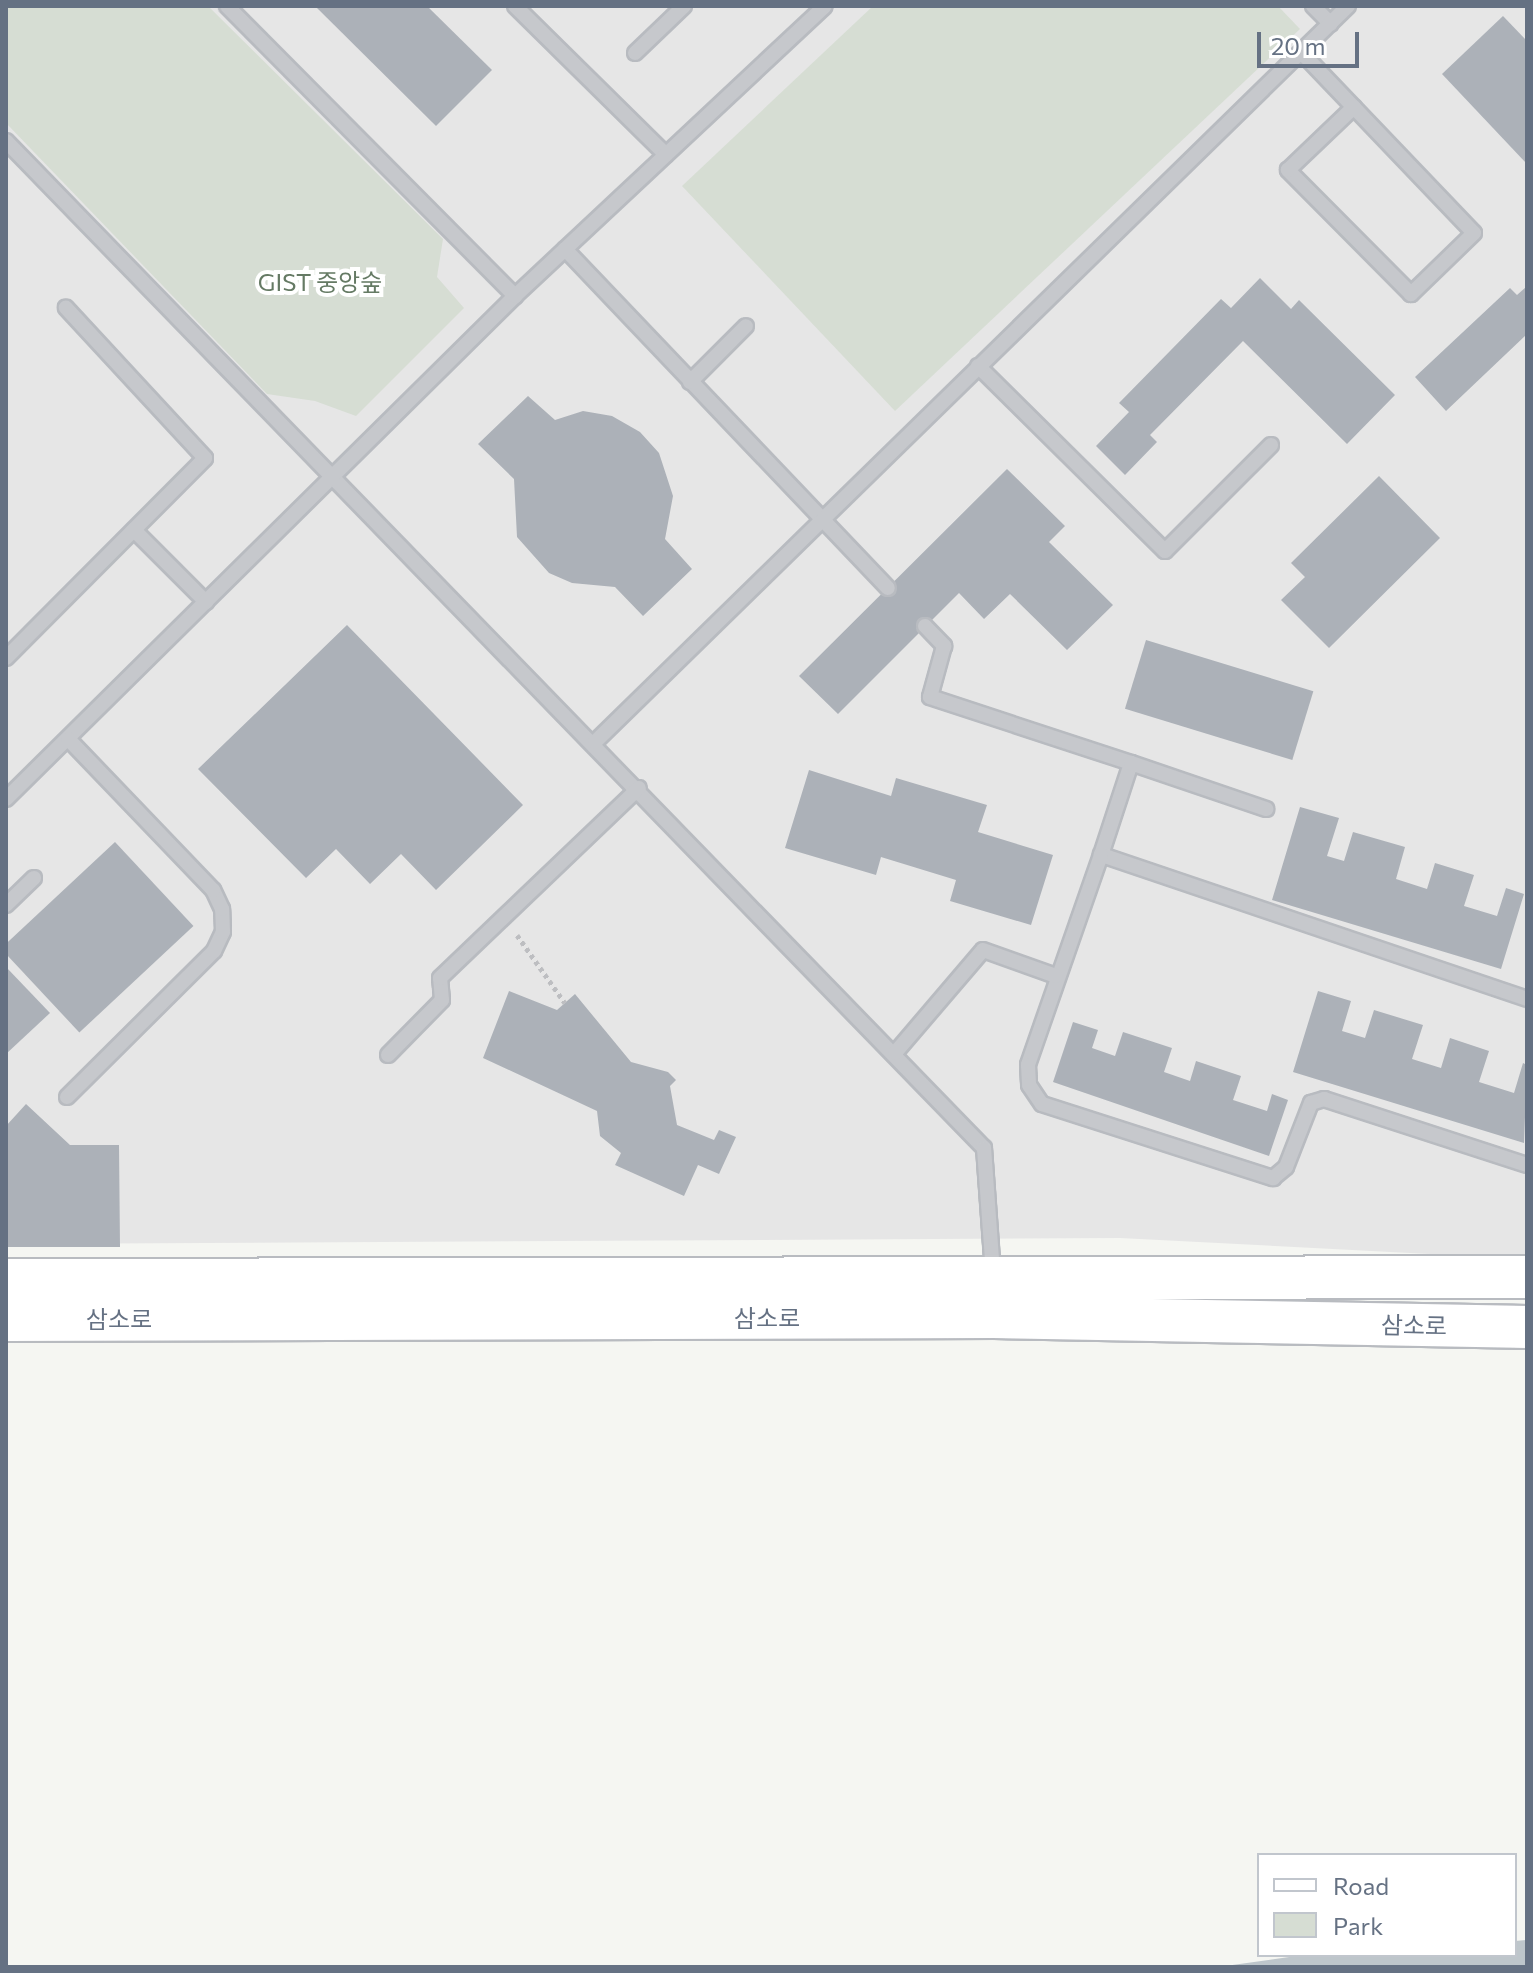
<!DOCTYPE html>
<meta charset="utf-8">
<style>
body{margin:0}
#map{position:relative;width:1533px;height:1973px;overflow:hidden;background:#f5f6f2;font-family:Commissioner,"Noto Sans KR",sans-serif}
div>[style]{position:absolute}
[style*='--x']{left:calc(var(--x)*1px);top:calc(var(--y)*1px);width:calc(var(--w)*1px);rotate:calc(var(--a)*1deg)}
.built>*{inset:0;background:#e6e6e6}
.green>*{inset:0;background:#d6ddd3}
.water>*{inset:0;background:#bec6cb}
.building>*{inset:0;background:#acb1b8;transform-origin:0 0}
.path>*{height:5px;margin-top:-2.5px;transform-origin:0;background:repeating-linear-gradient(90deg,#bdbec1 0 4px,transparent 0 8px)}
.roads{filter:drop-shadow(2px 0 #b8bbc0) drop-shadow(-2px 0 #b8bbc0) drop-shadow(0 2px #b8bbc0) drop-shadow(0 -2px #b8bbc0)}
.lane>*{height:14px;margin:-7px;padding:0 7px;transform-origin:7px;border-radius:7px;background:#c6c8cc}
.secondary>*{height:42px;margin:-21px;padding:0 21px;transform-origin:21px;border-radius:21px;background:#fff}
span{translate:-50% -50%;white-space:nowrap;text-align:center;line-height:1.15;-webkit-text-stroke:8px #fff;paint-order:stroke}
.park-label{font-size:24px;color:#657a64}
.street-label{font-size:24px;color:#657183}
.frame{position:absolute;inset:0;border:8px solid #657183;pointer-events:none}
.legend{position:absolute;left:1257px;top:1853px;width:260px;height:104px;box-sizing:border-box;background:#fff;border:2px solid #c1c6cd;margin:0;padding:10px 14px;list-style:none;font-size:24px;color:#657183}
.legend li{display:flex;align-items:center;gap:16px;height:40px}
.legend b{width:40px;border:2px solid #c1c6cd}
.scale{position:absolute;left:1257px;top:32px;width:102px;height:36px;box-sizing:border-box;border:4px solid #657183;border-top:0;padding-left:10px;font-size:24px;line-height:28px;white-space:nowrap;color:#657183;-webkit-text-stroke:6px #fff;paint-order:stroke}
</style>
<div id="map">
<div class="built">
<div style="clip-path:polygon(6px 6px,1527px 6px,1527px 1259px,1120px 1238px,6px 1244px)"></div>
</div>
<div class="green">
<div style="clip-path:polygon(6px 6px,208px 6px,443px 239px,437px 277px,464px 308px,356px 416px,315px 401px,267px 394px,6px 123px)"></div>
<div style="clip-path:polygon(873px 6px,1278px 6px,1300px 29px,895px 411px,682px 186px)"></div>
</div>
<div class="water">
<div style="clip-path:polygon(1527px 1940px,1527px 1967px,1218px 1967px,1303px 1955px,1515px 1955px,1515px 1941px)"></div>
</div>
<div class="building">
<div style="clip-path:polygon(315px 6px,427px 6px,492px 70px,436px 126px)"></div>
<div style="clip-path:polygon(1503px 16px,1527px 41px,1527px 164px,1442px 74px)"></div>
<div style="clip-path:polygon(1260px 278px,1291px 309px,1299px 300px,1395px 395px,1347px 444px,1243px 341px,1150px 435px,1157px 442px,1125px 475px,1096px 446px,1129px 412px,1119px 403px,1221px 299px,1231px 308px)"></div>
<div style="clip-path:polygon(1527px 286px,1527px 334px,1446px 411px,1415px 377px,1510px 288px,1517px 295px)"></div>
<div style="clip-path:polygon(528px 396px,555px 420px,583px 411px,612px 416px,640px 432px,659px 453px,673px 496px,665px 539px,692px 569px,643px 616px,615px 587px,572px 583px,549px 573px,517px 537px,514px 479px,478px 444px)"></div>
<div style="clip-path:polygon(1007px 469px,1065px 526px,1049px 542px,1113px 605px,1067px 650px,1010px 594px,984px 619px,959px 593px,838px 714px,799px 676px)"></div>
<div style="clip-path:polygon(1379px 476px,1440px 538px,1329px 648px,1281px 600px,1305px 577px,1291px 563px)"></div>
<div style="clip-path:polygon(347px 625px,523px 805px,436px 890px,401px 854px,370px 884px,336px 849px,306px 878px,198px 769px)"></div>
<div style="left:1146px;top:640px;width:175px;height:72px;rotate:17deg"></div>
<div style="clip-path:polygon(809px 770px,891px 796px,896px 778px,987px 805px,978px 832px,1053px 855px,1031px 925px,950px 901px,956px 880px,881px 857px,876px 875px,785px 848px)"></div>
<div style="clip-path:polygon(1300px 807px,1339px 818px,1327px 856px,1344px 861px,1353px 832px,1405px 847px,1396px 879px,1427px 889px,1435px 863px,1474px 875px,1464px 906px,1497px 916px,1506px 888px,1524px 894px,1501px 969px,1272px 900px)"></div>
<div style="left:115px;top:842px;width:115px;height:156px;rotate:47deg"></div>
<div style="clip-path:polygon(6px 967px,50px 1013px,6px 1054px)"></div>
<div style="clip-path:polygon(509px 991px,557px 1010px,575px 994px,631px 1062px,668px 1072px,676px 1080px,670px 1086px,677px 1125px,714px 1140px,719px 1130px,736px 1137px,719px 1174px,698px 1165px,684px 1196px,615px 1165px,621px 1153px,600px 1136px,597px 1111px,483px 1058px)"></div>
<div style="clip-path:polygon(1318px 991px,1351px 1001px,1342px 1031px,1365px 1038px,1374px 1010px,1423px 1025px,1412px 1059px,1441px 1068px,1450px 1038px,1489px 1051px,1479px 1082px,1514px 1093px,1523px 1063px,1527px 1065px,1524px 1143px,1293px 1072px)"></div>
<div style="clip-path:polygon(1073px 1022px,1098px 1030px,1092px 1048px,1115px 1056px,1123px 1032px,1172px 1048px,1164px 1072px,1190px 1081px,1196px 1061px,1241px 1076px,1233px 1100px,1267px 1111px,1272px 1094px,1288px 1100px,1269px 1156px,1053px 1082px)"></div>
<div style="clip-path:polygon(26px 1104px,70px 1145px,119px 1145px,120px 1247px,6px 1247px,6px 1126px)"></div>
</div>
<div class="path">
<div style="--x:517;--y:935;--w:83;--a:54.8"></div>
</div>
<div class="roads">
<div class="lane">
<div style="--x:227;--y:6;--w:409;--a:45.2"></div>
<div style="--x:515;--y:6;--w:212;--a:44.6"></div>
<div style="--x:1313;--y:6;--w:25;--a:45"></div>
<div style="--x:1301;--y:52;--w:250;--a:46.3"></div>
<div style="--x:1474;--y:233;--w:88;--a:135.9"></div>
<div style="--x:1411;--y:294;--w:175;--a:-134.8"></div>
<div style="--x:1288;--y:170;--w:91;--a:-43.7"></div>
<div style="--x:635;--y:53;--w:68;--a:-43.8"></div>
<div style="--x:6;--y:141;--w:1404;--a:45.84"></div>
<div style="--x:984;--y:1148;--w:125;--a:85.9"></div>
<div style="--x:565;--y:249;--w:468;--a:46.4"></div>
<div style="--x:978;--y:366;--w:263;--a:44.7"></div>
<div style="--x:1165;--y:551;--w:150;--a:-45"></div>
<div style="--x:690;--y:382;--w:79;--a:-45"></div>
<div style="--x:134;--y:530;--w:102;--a:45"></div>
<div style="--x:925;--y:626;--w:28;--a:46"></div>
<div style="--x:944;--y:646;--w:53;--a:105.4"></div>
<div style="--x:930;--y:697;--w:212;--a:18.2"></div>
<div style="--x:6;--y:658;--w:282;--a:-45.1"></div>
<div style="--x:205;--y:458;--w:205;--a:-132.8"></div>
<div style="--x:595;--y:742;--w:1053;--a:-44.35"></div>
<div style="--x:6;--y:799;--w:716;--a:-44.66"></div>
<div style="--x:515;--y:296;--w:424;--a:-43.1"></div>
<div style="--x:1101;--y:855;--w:97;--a:-71.9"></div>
<div style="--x:1131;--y:763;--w:143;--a:18.8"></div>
<div style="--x:6;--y:905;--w:39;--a:-44"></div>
<div style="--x:1527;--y:999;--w:450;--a:-161.3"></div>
<div style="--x:1101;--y:855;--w:222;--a:109.2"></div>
<div style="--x:1028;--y:1065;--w:20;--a:87"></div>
<div style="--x:1029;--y:1085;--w:23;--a:56"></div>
<div style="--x:1042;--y:1104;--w:243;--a:17.8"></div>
<div style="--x:1273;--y:1178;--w:17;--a:-40"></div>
<div style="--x:1286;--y:1167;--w:69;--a:-68.7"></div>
<div style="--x:1311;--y:1103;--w:14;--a:-17"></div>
<div style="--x:1324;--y:1099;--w:213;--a:18"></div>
<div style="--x:895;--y:1053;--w:135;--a:-49.5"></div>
<div style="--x:983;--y:950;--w:77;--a:19.6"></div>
<div style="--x:388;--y:1055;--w:77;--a:-45.5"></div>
<div style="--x:442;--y:1000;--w:22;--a:-95"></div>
<div style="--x:440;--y:978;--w:275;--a:-43.7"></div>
<div style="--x:67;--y:1097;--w:207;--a:-44.8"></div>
<div style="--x:214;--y:951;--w:21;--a:-65"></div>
<div style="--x:223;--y:932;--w:23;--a:-92"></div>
<div style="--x:222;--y:909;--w:21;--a:-115"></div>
<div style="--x:213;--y:890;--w:209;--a:-133.8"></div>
</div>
<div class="secondary">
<div style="--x:6;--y:1280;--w:1521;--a:-0.11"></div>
<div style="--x:6;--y:1320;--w:988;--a:-0.17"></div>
<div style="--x:994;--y:1317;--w:533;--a:1.07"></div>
</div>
</div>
<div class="park-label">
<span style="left:320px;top:282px">GIST 중앙숲</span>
</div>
<div class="street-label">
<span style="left:767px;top:1318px">삼소로</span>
<span style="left:119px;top:1319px">삼소로</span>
<span style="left:1414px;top:1325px;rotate:1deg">삼소로</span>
</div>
<div class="frame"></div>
<ul class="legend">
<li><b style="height:10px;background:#fff"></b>Road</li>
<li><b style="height:22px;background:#d6ddd3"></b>Park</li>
</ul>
<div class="scale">20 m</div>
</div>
